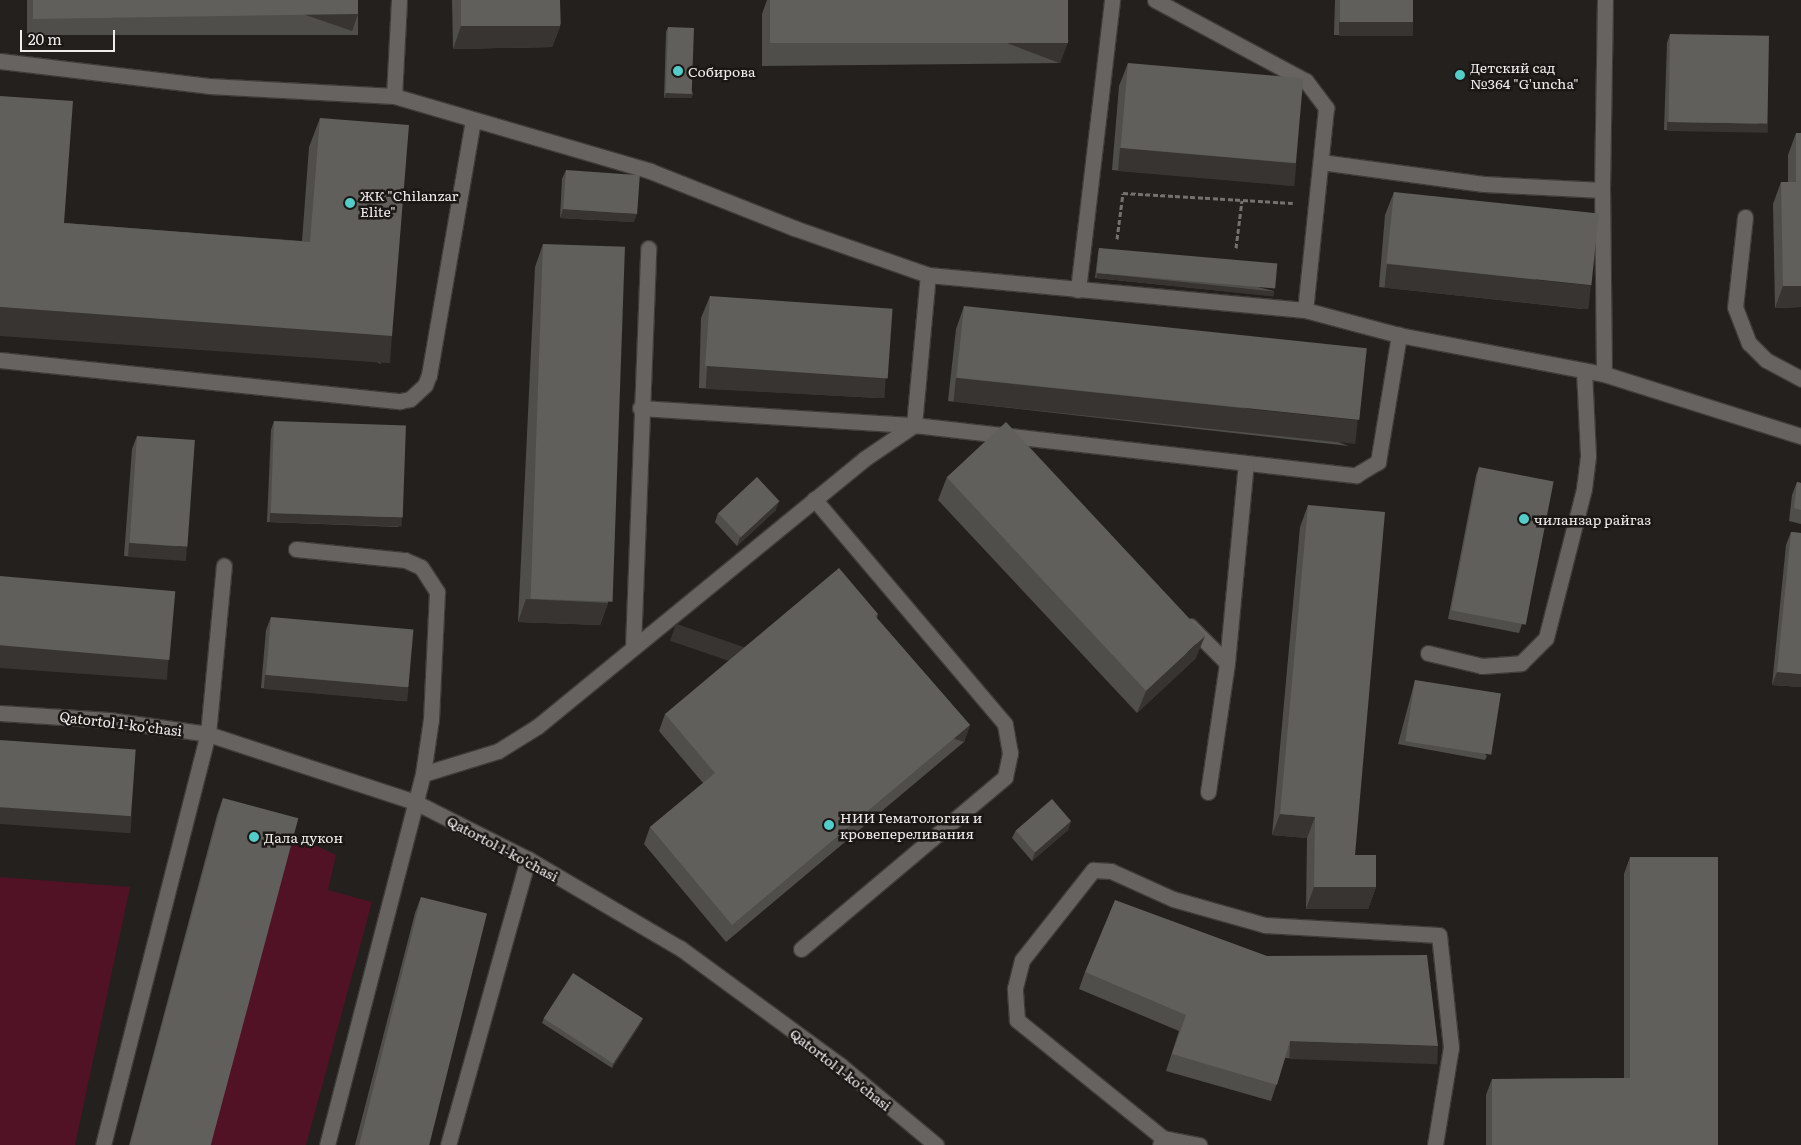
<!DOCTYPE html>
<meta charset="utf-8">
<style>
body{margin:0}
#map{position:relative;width:1801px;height:1145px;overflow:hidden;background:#24201e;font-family:Literata,serif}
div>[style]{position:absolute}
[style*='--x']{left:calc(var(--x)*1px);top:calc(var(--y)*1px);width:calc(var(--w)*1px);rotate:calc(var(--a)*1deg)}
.green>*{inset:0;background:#501224}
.path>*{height:3px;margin-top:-1.5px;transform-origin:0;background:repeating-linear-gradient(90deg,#74716f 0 5px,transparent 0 7.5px)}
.roads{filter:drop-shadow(1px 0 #3f3c3a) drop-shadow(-1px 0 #3f3c3a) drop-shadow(0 1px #3f3c3a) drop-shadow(0 -1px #3f3c3a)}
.minor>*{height:15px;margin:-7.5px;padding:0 7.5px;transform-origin:7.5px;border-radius:7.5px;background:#666360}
.wall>*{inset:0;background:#4f4e4a;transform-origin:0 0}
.shaded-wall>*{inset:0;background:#373431;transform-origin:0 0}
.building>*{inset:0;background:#605f5b;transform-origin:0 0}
.dots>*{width:14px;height:14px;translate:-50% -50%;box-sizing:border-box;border:2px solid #1a1715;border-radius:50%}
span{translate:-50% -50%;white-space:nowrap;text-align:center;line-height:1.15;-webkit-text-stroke:5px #1a1715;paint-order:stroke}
.poi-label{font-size:14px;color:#efedeb}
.left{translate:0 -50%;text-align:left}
.street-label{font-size:14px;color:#efedeb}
.scale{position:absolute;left:20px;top:30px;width:95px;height:22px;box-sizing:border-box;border:2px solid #efedeb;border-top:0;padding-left:6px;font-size:15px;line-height:18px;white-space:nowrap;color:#efedeb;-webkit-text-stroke:4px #1a1715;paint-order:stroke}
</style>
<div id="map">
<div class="green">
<div style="clip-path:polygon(292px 834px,336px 855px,328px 890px,372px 902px,306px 1145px,209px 1145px)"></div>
<div style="clip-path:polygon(0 877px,130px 887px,75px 1145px,0 1145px)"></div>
</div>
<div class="path">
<div style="--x:1117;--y:239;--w:46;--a:-82.6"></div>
<div style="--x:1123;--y:193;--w:170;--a:3.4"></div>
<div style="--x:1236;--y:248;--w:48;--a:-82.9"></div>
</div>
<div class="roads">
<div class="minor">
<div style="--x:1155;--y:0;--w:171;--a:28.2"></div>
<div style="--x:1306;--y:81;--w:34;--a:53"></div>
<div style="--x:1326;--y:108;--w:203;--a:95.9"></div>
<div style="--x:0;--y:61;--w:210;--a:6.8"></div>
<div style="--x:209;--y:86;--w:185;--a:3.1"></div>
<div style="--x:394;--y:96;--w:267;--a:16.3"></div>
<div style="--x:650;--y:171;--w:155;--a:21.6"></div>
<div style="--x:794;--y:228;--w:142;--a:19.3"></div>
<div style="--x:928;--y:275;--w:379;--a:5.3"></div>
<div style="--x:1305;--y:310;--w:97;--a:14.9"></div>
<div style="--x:1399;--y:335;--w:209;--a:10.8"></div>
<div style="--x:1604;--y:374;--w:207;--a:17.5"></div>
<div style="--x:394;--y:96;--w:96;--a:-87"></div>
<div style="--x:1321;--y:162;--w:164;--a:7.7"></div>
<div style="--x:1484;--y:184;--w:118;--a:2.9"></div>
<div style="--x:1745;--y:217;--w:91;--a:96.3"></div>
<div style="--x:1735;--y:307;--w:39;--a:69"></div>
<div style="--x:1749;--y:343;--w:24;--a:45"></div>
<div style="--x:1766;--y:360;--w:40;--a:28"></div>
<div style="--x:1078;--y:290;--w:292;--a:-83.3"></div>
<div style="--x:0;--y:360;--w:402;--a:5.9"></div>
<div style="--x:400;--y:401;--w:10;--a:-11"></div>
<div style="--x:410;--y:399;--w:21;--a:-43"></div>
<div style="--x:425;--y:385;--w:11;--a:-68"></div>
<div style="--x:429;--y:375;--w:258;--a:-80.2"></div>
<div style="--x:1604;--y:374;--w:184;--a:-90.6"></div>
<div style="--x:1602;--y:190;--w:190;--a:-89.1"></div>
<div style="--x:640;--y:408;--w:275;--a:3.6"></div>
<div style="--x:914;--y:425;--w:445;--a:6.5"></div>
<div style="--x:1356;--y:475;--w:26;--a:-31"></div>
<div style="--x:1378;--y:462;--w:129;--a:-80.6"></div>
<div style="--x:296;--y:549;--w:110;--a:5.8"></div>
<div style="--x:405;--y:560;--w:17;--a:24"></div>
<div style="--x:421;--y:567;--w:30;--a:57"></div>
<div style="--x:437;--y:592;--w:127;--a:92.7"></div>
<div style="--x:431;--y:719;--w:56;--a:98.3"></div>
<div style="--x:1190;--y:626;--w:52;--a:45"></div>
<div style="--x:633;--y:647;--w:399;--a:-87.8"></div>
<div style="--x:1428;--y:653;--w:56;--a:13.5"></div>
<div style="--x:1482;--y:666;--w:39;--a:-4"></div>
<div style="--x:1521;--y:663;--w:35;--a:-45"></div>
<div style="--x:1546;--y:638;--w:154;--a:-75.7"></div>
<div style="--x:1584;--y:489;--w:34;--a:-83"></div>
<div style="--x:1588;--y:455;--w:84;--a:-92.7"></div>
<div style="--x:0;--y:713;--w:109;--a:3.7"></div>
<div style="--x:109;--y:720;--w:100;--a:8"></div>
<div style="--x:208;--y:734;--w:218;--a:18.2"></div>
<div style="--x:415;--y:802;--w:127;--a:26.8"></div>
<div style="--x:528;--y:859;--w:176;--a:30.4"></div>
<div style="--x:680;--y:948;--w:198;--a:36.2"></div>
<div style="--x:840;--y:1065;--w:125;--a:39.8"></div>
<div style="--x:1208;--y:792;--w:130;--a:-81.6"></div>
<div style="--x:1227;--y:663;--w:201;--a:-84.6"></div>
<div style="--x:801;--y:949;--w:267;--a:-40.1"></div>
<div style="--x:1005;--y:777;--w:25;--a:-78"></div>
<div style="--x:1010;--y:753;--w:29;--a:-100"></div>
<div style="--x:1005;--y:724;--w:295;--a:-130.3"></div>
<div style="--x:1163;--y:1138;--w:188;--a:-141.1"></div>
<div style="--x:1017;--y:1020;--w:32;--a:-94"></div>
<div style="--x:1015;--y:988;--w:29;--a:-76"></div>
<div style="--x:1022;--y:960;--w:115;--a:-51.7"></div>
<div style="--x:1093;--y:870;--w:18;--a:3"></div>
<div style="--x:1111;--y:871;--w:68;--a:24.3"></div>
<div style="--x:1173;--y:899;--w:96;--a:15.8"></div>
<div style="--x:1265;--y:925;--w:174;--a:3.3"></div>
<div style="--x:1439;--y:935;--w:113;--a:83.9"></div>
<div style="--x:1451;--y:1047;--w:99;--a:99.3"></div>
<div style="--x:103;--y:1145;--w:424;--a:-75.7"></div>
<div style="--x:208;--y:734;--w:169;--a:-84.6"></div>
<div style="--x:327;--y:1145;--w:383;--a:-75.5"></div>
<div style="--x:423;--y:774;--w:78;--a:-17"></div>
<div style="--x:498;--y:751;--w:47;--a:-32"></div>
<div style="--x:538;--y:726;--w:421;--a:-39.3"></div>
<div style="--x:864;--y:459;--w:60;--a:-34.2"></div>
<div style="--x:914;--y:425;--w:151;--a:-84.7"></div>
<div style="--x:448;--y:1145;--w:297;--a:-74.4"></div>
<div style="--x:1160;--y:1145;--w:8;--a:-67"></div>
<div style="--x:1163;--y:1138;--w:37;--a:11"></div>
</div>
</div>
<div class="wall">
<div style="left:27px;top:0;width:331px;height:35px"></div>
<div style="clip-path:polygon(452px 0,560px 0,561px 24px,552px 47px,453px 49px)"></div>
<div style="clip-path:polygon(767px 0,1068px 0,1060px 63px,762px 66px,762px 14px)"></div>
<div style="clip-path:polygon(1335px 0,1413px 0,1413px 22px,1408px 35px,1334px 35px)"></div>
<div style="clip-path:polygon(668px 27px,693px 94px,691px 98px,664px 98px,666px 32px)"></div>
<div style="clip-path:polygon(1670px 34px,1765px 131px,1664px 130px,1667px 43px)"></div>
<div style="clip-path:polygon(1128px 63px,1296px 162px,1288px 185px,1112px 170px,1119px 86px)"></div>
<div style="clip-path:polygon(320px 118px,381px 364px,64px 223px,302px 241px,309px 147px)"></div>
<div style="clip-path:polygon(1796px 133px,1801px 307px,1775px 308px,1773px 204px,1781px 182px,1788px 182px,1788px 155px)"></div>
<div style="clip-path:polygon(566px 170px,634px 222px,560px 218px,562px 179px)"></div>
<div style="clip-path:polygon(1394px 192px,1583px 309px,1379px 287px,1385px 215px)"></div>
<div style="clip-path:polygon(543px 244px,608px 603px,600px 625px,518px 622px,535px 267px)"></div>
<div style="clip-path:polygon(1099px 248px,1274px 291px,1273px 296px,1095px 278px,1098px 253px)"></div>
<div style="clip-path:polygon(710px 296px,878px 398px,699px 388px,701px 318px)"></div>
<div style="clip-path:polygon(964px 306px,1349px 446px,948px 401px,956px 329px)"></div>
<div style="clip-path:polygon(274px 421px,399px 527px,267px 522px,271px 430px)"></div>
<div style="clip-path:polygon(137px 436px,182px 560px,124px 556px,132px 449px)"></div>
<div style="clip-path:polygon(1479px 467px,1522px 624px,1519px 633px,1448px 619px,1476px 475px)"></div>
<div style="clip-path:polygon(947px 477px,1196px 658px,1137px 713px,938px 500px)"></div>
<div style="clip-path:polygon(1797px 482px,1801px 483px,1801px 524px,1789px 521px,1792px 495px)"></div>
<div style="clip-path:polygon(1308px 505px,1355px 855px,1376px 887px,1368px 909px,1306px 909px,1307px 838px,1272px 835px,1300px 527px)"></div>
<div style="clip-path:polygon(776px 510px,737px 546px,715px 522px,718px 513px)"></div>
<div style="clip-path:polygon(1791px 532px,1801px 533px,1801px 687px,1772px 685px,1786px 545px)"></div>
<div style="clip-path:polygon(878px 614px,877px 618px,970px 725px,964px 742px,726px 942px,644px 844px,650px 827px,703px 783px,659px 731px,665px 714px)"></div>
<div style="clip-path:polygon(271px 617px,408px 688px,403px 701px,261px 688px,266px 630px)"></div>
<div style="clip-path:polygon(1415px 680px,1487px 756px,1485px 760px,1398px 744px)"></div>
<div style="clip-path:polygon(223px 798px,211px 1145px,129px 1145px,217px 815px)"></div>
<div style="clip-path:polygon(1071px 821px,1068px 830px,1032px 861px,1012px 838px,1016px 830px)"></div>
<div style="clip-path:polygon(1630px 857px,1718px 1145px,1486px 1145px,1486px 1095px,1492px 1079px,1624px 1078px,1624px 874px)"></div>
<div style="clip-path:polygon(421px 897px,428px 1145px,355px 1145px,415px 913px)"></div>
<div style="clip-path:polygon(1085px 972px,1432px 1063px,1285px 1058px,1271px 1101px,1166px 1071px,1179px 1031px,1079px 989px)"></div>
<div style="clip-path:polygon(544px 1018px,643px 1018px,641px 1023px,612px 1068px,542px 1023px)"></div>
</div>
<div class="shaded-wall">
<div style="left:358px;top:14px;width:18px;height:325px;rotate:109deg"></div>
<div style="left:1339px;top:22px;width:74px;height:14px"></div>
<div style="clip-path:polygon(561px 24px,552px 47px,453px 49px,461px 26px)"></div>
<div style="left:1069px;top:40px;width:25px;height:299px;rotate:111deg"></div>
<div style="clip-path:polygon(666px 93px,693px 94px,691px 98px,664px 98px)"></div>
<div style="left:1667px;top:122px;width:101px;height:9px;rotate:1deg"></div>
<div style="left:1120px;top:148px;width:177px;height:23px;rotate:5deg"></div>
<div style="clip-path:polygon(563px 209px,637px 214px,634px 222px,560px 218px)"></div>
<div style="left:1387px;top:264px;width:205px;height:24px;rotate:6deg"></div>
<div style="left:1097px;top:273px;width:178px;height:5px;rotate:6deg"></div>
<div style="clip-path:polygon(1783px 286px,1801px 286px,1801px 307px,1775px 308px)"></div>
<div style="left:0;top:307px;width:393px;height:29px;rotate:4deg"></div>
<div style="left:707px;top:366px;width:179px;height:23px;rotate:3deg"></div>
<div style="left:956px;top:378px;width:404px;height:24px;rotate:6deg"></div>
<div style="clip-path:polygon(779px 501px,776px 510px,737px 546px,740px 537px)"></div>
<div style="left:270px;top:513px;width:132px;height:9px;rotate:2deg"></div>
<div style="left:129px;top:543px;width:58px;height:14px;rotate:4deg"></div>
<div style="clip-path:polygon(526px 599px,608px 603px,600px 625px,518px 622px)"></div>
<div style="clip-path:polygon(1205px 636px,1196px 658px,1137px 713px,1146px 691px)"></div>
<div style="left:0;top:645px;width:169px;height:23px;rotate:4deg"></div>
<div style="clip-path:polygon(1777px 672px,1801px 674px,1801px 687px,1772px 685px)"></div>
<div style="left:265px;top:675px;width:144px;height:14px;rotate:5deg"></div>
<div style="left:970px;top:725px;width:18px;height:311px;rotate:109deg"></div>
<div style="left:0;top:807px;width:132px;height:17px;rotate:4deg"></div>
<div style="clip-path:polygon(1280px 814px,1315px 817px,1307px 838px,1272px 835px)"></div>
<div style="clip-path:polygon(1071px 821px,1068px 830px,1032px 861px,1035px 852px)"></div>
<div style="clip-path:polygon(1314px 887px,1376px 887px,1368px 909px,1306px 909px)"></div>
<div style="clip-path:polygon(643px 1018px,641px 1023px,612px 1068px,613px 1064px)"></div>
<div style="left:1290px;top:1041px;width:148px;height:18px;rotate:2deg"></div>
</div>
<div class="building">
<div style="clip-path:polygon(33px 0,358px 0,358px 14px,33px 19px)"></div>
<div style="left:461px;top:0;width:99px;height:26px"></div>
<div style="left:770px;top:0;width:298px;height:43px"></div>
<div style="left:1340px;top:0;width:73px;height:22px"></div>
<div style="left:668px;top:27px;width:26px;height:66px;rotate:2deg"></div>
<div style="left:1670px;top:34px;width:99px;height:88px;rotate:1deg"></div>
<div style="left:1128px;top:63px;width:176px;height:85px;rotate:5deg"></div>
<div style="clip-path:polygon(0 96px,73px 101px,64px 223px,310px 242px,320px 118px,409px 125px,392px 336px,0 307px)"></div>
<div style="clip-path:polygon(1796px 133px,1801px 133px,1801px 286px,1783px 286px,1781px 182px,1796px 182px)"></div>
<div style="left:566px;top:170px;width:74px;height:39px;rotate:4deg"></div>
<div style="left:1394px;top:192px;width:206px;height:72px;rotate:6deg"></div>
<div style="left:543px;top:244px;width:82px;height:355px;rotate:2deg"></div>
<div style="left:1099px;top:248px;width:179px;height:25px;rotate:5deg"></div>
<div style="left:710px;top:296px;width:183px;height:70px;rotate:4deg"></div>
<div style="left:964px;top:306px;width:405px;height:72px;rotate:6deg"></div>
<div style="left:274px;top:421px;width:132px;height:92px;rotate:2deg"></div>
<div style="left:1006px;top:422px;width:292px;height:81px;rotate:47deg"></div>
<div style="left:137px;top:436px;width:58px;height:107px;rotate:4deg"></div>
<div style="left:1479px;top:467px;width:76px;height:146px;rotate:11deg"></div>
<div style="left:757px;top:477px;width:33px;height:53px;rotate:47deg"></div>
<div style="clip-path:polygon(1797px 482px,1801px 483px,1801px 510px,1794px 508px)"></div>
<div style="clip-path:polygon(1308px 505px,1385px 512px,1355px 855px,1376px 855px,1376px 887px,1314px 887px,1315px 817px,1280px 814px)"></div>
<div style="clip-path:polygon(1791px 532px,1801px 533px,1801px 674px,1777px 672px)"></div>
<div style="clip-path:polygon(839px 568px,878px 614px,875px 616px,970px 725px,732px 925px,650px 827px,715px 773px,665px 714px)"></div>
<div style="left:0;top:576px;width:176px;height:69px;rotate:5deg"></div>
<div style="left:271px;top:617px;width:143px;height:58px;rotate:5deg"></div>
<div style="left:1415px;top:680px;width:87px;height:62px;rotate:9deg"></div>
<div style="left:0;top:740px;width:136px;height:67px;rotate:4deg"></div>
<div style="left:223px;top:798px;width:78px;height:359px;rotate:15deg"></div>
<div style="left:1052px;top:799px;width:29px;height:48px;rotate:49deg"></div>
<div style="clip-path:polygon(1630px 857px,1718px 857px,1718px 1145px,1492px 1145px,1492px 1079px,1630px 1078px)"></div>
<div style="left:421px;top:897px;width:68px;height:256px;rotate:14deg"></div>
<div style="clip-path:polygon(1115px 900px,1267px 956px,1427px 955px,1438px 1046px,1290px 1041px,1277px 1085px,1172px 1054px,1186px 1015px,1085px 972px)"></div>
<div style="left:573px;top:973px;width:83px;height:54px;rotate:33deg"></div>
</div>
<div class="dots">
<div style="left:678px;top:71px;background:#53cdc9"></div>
<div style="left:1460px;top:75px;background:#53cdc9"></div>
<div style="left:350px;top:203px;background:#53cdc9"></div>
<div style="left:1524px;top:519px;background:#53cdc9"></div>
<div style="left:829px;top:825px;background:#53cdc9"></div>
<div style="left:254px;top:837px;background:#53cdc9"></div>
</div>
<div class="poi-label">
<span class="left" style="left:1470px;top:75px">Детский сад<br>№364 "G'uncha"</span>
<span class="left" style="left:688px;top:71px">Собирова</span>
<span class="left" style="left:360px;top:203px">ЖК "Chilanzar<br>Elite"</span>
<span class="left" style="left:1534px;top:519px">чиланзар райгаз</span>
<span class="left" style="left:840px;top:825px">НИИ Гематологии и<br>кровепереливания</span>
<span class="left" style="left:264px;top:837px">Дала дукон</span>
</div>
<div class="street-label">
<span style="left:121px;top:723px;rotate:7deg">Qatortol 1-ko'chasi</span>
<span style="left:503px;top:848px;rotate:28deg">Qatortol 1-ko'chasi</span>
<span style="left:841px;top:1069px;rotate:38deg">Qatortol 1-ko'chasi</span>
</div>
<div class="scale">20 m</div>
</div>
